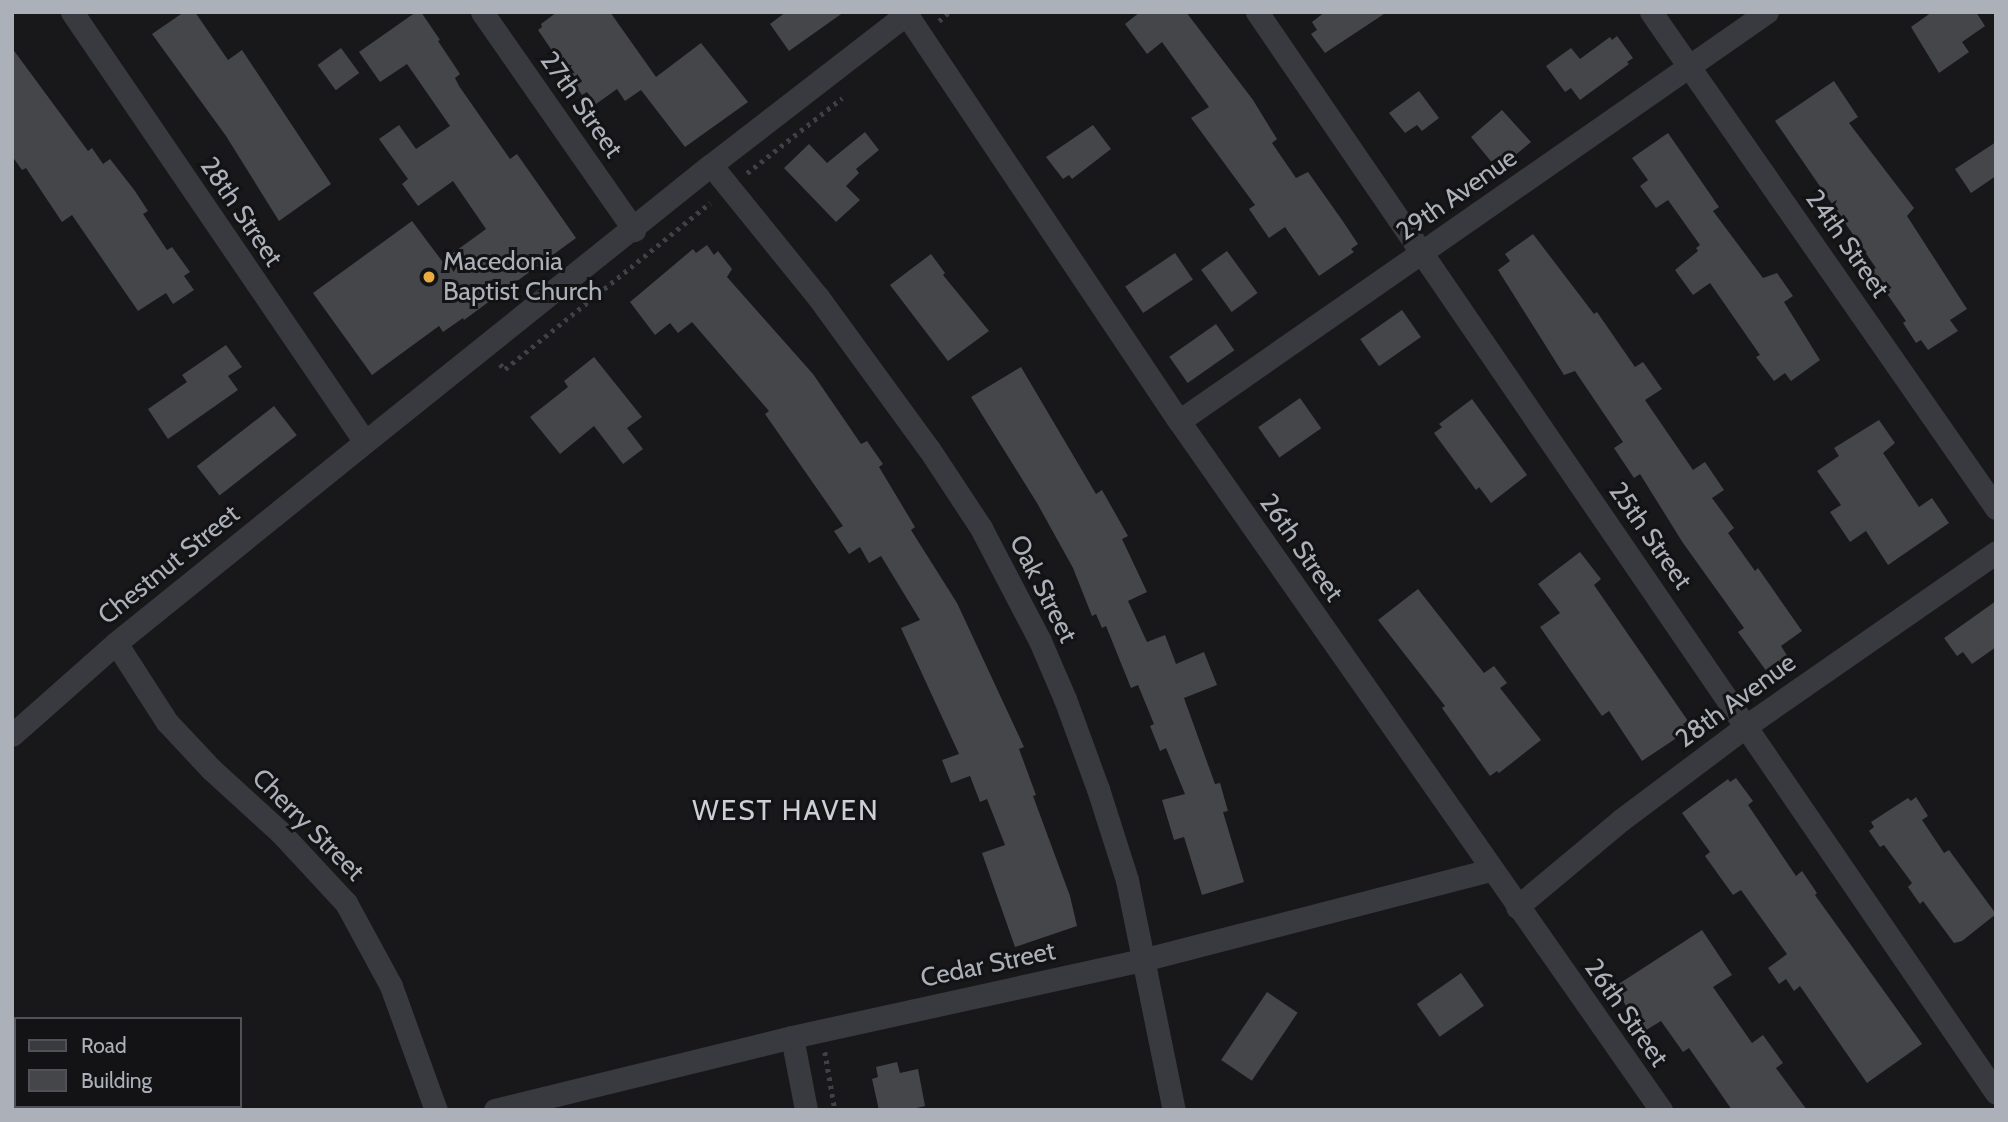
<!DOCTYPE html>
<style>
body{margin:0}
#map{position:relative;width:2008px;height:1122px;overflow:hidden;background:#18181a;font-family:Cabin,sans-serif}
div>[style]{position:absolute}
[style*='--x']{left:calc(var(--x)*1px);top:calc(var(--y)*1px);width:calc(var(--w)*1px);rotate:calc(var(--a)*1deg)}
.building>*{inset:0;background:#45464a;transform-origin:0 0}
.path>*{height:4.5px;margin-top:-2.25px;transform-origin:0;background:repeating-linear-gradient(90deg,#3f4146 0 3.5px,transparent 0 8.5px)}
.minor>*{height:23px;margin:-11.5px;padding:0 11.5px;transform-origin:11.5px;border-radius:11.5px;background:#393a3f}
.dots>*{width:19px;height:19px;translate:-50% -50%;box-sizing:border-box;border:4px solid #131315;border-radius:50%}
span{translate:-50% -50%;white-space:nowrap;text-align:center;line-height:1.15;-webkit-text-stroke:6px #131315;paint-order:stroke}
.street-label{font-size:26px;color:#abb0b9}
.poi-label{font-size:26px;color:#abb0b9}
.left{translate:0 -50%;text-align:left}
.neighbourhood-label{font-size:28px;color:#cccfd5;letter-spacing:2px}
.frame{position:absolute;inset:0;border:14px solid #abb0b9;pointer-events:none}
.legend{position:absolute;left:14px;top:1017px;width:228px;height:91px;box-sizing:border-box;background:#131315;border:2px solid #505257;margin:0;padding:9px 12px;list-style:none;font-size:21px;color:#abb0b9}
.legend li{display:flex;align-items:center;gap:14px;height:35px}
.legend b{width:35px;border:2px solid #505257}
</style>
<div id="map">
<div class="building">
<div style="clip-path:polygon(184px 12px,195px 12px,228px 60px,242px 50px,331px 184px,279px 221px,226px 136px,152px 34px)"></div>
<div style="clip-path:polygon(416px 12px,421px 12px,440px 40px,438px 41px,460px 74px,455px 78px,459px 86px,510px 159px,517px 154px,576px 238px,464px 320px,463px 318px,443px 332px,439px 326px,372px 375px,313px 293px,412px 221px,442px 261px,486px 229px,453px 181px,418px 206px,402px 184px,408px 179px,379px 139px,399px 125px,416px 149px,450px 126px,407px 64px,380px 82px,359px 52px)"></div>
<div style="clip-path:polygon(557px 12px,610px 12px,656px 77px,701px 43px,748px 102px,685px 147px,641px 90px,625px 101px,617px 89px,596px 104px,587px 92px,582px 95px,538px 30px,542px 27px,541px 24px)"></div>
<div style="clip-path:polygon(786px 12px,844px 12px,789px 51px,770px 24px)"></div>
<div style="clip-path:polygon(1140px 12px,1186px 12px,1253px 100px,1277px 139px,1272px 143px,1296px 178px,1308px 172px,1342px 220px,1358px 244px,1351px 249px,1354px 252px,1319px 276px,1285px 227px,1269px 238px,1249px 209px,1255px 205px,1191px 118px,1209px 107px,1162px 42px,1147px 54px,1125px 24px)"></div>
<div style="clip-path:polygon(1325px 12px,1387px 12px,1325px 53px,1311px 34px,1317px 30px,1312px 22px)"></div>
<div style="clip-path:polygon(1932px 12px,1976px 12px,1985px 26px,1962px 42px,1969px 52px,1939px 73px,1911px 27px)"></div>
<div style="clip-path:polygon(1617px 36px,1633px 58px,1627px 62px,1629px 64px,1580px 100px,1571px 88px,1565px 92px,1546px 66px,1571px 48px,1580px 59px,1610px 37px,1612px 40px)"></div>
<div style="clip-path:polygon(12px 48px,88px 151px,92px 148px,103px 164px,110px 159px,135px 191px,148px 211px,143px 214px,167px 250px,172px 247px,190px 272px,184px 276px,194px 290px,173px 304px,166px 293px,138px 311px,72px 215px,62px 222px,26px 168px,22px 170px,12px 156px)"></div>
<div style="left:341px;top:48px;width:31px;height:29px;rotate:54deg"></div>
<div style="clip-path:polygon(1834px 81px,1858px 117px,1849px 123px,1914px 208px,1907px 216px,1967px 309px,1950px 320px,1958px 331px,1928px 350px,1921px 340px,1916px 343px,1903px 323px,1906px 321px,1871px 271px,1876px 268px,1775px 121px)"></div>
<div style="clip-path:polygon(1419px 91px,1439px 118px,1422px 131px,1417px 125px,1405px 133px,1389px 113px)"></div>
<div style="clip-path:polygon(1502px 110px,1531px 142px,1513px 157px,1509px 152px,1494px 165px,1471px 137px)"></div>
<div style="clip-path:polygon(1093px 125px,1111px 149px,1072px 179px,1069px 175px,1063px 179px,1046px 157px)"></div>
<div style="clip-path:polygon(865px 132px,879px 150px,856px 169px,859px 173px,846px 186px,860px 200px,836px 222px,784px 168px,809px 144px,827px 163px)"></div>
<div style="clip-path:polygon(1668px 133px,1719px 207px,1713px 211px,1763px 278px,1777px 273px,1793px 296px,1784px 302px,1820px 360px,1791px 381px,1785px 373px,1774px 381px,1756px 357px,1760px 355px,1710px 283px,1693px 295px,1675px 270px,1698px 251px,1696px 248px,1700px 245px,1668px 200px,1656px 208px,1640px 186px,1648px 180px,1632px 158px)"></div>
<div style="clip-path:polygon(1996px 142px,1996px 176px,1971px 193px,1955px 169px)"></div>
<div style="clip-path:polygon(1533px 234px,1594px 314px,1597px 312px,1635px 367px,1643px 362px,1662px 389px,1645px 400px,1693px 470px,1705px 462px,1724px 490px,1712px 498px,1734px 528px,1728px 533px,1755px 571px,1758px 568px,1802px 631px,1781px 646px,1788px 657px,1767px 672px,1738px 632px,1744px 628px,1683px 543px,1640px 474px,1634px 478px,1614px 448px,1623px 442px,1575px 371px,1564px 375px,1498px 270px,1510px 261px,1505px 254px)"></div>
<div style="clip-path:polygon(707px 245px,714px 255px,718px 251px,732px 269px,727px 277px,813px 374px,861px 444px,867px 441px,883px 464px,879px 467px,915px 527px,911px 530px,957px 603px,1024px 747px,1019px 749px,1036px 795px,1033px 796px,1070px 896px,1077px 926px,1015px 947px,982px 853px,1005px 845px,987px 799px,980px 802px,970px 776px,951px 783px,942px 760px,959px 754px,901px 628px,920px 620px,881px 556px,869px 563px,860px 547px,849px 554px,834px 531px,843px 526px,765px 414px,769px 411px,692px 322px,678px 333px,670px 323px,655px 335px,630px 302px,693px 249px,696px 253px)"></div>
<div style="left:1227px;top:251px;width:52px;height:32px;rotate:54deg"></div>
<div style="left:1175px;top:253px;width:32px;height:60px;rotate:56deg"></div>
<div style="clip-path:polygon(931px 254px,945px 273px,943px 275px,989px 331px,948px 361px,890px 285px)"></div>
<div style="left:1402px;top:310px;width:33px;height:51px;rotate:55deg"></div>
<div style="left:1216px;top:324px;width:32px;height:57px;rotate:55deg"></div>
<div style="clip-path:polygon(226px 345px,242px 367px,228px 376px,238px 390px,168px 439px,148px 409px,187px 382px,182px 375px)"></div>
<div style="clip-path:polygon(594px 357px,642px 417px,627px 428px,643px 449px,623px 464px,594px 426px,560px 454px,530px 417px,568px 387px,564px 381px)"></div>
<div style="clip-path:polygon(1021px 367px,1096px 494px,1102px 490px,1128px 536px,1122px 539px,1147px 592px,1128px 601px,1147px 642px,1165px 635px,1176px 664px,1204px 652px,1217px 685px,1184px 698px,1215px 784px,1220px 783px,1228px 811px,1223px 812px,1244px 882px,1202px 895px,1184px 837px,1174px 840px,1162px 800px,1185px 794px,1166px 748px,1160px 751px,1150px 726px,1154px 724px,1138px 685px,1131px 688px,1106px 626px,1102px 628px,1096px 614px,1092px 616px,1073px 568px,1037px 503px,971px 397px)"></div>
<div style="left:1300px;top:398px;width:37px;height:51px;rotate:55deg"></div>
<div style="clip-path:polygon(1472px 399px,1527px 475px,1491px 503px,1479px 487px,1476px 490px,1434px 433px,1442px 427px,1439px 424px)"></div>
<div style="left:274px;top:406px;width:37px;height:98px;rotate:52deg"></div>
<div style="clip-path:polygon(1879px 420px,1895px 443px,1883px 453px,1919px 507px,1932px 498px,1949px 523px,1888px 565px,1866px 531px,1850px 542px,1830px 512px,1841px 505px,1817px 471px,1839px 456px,1834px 448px)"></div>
<div style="clip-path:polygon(1580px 552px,1601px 579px,1594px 585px,1688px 721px,1683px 724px,1687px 731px,1642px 761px,1609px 711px,1602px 716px,1540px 627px,1560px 613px,1538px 584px)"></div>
<div style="clip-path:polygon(1418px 589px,1484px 673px,1494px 666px,1507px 683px,1500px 688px,1541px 740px,1499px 773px,1497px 771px,1490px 776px,1442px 708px,1445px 706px,1378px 620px)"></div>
<div style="clip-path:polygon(1996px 601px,1996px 647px,1972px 664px,1963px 652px,1957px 656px,1944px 638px)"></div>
<div style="clip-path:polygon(1736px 778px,1753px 801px,1748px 805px,1796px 876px,1802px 871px,1817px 893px,1815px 895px,1922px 1044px,1867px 1083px,1800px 986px,1794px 991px,1786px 979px,1779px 984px,1768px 968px,1787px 954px,1741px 890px,1733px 895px,1705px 856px,1710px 852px,1682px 813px,1728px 779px,1730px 782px)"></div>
<div style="clip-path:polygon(1916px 797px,1928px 816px,1922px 820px,1944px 853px,1949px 850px,1996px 914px,1962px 941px,1954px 943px,1923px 901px,1920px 904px,1908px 887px,1912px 883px,1884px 845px,1880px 847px,1869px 831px,1874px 827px,1871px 822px,1908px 798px,1911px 801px)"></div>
<div style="clip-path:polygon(1702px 930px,1732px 975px,1713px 987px,1752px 1043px,1763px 1035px,1783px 1063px,1776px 1068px,1807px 1110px,1732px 1110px,1689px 1048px,1683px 1052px,1661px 1021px,1643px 1032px,1614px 987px)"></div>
<div style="left:1461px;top:973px;width:40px;height:54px;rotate:55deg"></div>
<div style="left:1267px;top:992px;width:37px;height:82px;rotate:34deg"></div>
<div style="clip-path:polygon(897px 1062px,900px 1073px,918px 1069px,925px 1106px,908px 1110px,879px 1110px,872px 1079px,878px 1077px,876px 1067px)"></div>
</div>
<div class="path">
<div style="--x:939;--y:21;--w:13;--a:-42"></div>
<div style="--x:747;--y:173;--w:121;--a:-38.3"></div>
<div style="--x:500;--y:364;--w:7;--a:45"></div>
<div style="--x:505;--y:369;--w:264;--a:-39"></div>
<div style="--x:825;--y:1052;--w:59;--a:80.2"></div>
</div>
<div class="minor">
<div style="--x:72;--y:12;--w:520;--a:55.73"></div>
<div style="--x:482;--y:12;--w:266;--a:55.1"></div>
<div style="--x:905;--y:12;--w:492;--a:56.2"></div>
<div style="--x:1179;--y:421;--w:841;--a:55.02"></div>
<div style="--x:1257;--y:12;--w:1309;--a:55.64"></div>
<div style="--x:1651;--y:12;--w:604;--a:55.18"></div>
<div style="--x:711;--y:165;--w:170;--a:51"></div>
<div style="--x:818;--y:297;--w:188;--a:53.9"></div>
<div style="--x:929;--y:449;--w:95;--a:56.6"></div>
<div style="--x:981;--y:528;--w:127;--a:62.4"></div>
<div style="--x:1040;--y:641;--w:63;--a:66.7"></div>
<div style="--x:1065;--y:699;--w:96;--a:69.9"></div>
<div style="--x:1098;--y:789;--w:96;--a:72.3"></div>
<div style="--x:1127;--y:880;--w:235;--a:78.5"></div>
<div style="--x:1179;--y:421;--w:716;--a:-34.82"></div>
<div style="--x:116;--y:643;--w:94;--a:57.2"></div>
<div style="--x:167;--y:722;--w:64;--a:46.9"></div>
<div style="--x:211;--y:769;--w:95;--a:42.4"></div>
<div style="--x:281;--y:833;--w:96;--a:47.1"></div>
<div style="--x:346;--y:903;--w:94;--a:61.5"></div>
<div style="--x:391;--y:986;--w:132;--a:70.1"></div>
<div style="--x:12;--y:735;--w:139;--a:-41.5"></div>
<div style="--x:116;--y:643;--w:320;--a:-38.9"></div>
<div style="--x:365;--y:442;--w:443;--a:-38.7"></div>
<div style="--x:711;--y:165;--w:250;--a:-37.7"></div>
<div style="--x:1517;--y:907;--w:136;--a:-39.9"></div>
<div style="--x:1621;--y:820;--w:156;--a:-36.9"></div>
<div style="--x:1746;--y:726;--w:305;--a:-34.8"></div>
<div style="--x:792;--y:1037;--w:74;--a:79.1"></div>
<div style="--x:495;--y:1110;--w:306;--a:-13.8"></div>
<div style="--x:792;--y:1037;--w:362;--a:-12.4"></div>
<div style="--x:1146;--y:959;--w:356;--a:-14.5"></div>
</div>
<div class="dots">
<div style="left:429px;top:277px;background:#ecab3e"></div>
</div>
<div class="street-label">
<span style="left:581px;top:105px;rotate:55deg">27th Street</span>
<span style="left:1457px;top:195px;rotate:-35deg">29th Avenue</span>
<span style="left:241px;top:212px;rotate:56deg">28th Street</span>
<span style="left:1847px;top:244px;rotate:55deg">24th Street</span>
<span style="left:1650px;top:536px;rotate:55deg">25th Street</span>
<span style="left:1301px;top:548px;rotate:55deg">26th Street</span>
<span style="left:169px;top:565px;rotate:-39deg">Chestnut Street</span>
<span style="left:1043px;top:589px;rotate:63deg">Oak Street</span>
<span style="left:1736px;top:701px;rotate:-36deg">28th Avenue</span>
<span style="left:308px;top:825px;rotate:45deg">Cherry Street</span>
<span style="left:988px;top:965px;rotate:-12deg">Cedar Street</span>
<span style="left:1626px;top:1013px;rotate:55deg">26th Street</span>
</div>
<div class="poi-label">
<span class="left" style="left:443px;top:277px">Macedonia<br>Baptist Church</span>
</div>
<div class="neighbourhood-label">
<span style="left:786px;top:810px">WEST HAVEN</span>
</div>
<div class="frame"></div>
<ul class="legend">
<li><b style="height:9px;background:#393a3f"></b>Road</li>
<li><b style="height:19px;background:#45464a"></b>Building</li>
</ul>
</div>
